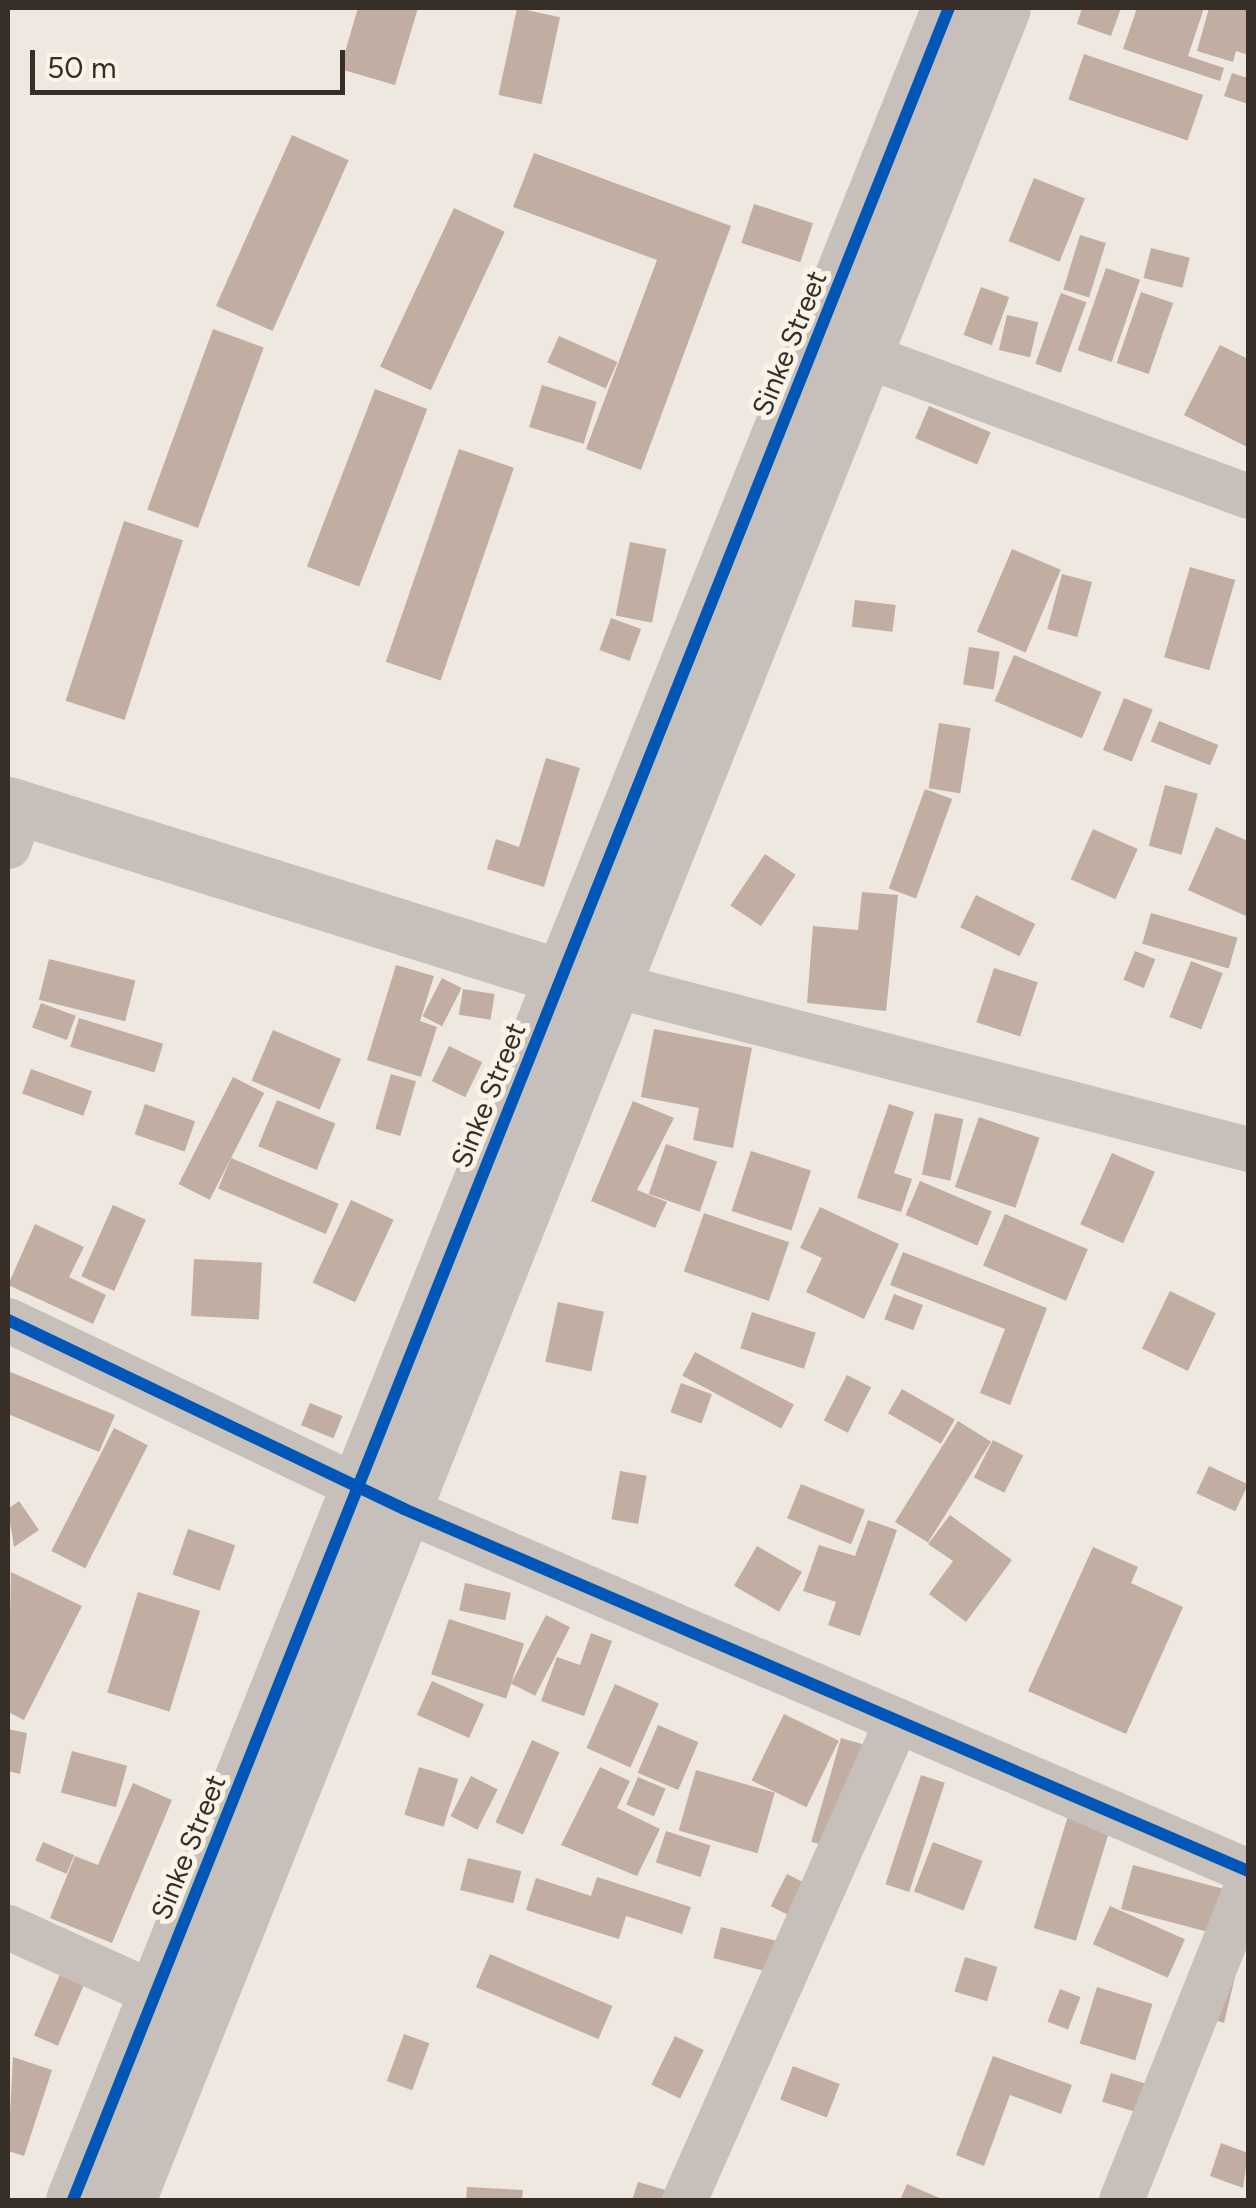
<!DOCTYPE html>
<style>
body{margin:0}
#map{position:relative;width:1256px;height:2208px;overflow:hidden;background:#eee8e1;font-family:Figtree,sans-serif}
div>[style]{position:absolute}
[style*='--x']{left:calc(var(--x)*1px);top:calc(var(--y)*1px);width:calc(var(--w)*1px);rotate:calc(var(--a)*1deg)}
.building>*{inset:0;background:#c2ada2;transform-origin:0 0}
.minor>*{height:45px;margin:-22.5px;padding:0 22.5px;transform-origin:22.5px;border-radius:22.5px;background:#c7c0ba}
.tertiary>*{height:55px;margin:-27.5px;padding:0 27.5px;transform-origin:27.5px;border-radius:27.5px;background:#c7c0ba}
.cycleway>*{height:12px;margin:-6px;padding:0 6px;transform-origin:6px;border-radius:6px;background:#0057b8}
span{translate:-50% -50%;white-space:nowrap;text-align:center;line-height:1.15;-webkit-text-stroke:10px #faf3e8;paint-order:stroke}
.street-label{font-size:28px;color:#382e28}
.frame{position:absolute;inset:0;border:10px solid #382e28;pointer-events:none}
.scale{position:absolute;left:30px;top:50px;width:315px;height:45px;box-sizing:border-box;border:5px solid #382e28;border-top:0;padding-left:12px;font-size:30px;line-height:35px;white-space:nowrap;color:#382e28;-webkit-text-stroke:8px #faf3e8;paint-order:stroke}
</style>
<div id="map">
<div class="building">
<div style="clip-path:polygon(358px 8px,418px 8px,395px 85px,340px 69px)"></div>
<div style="left:517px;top:8px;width:44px;height:89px;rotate:12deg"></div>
<div style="clip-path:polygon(1082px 8px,1121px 8px,1111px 36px,1077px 24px)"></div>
<div style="clip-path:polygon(1137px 8px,1204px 8px,1188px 56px,1224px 68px,1220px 81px,1123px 49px)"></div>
<div style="clip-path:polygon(1209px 8px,1248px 8px,1248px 55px,1236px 51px,1233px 62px,1197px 51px)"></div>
<div style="left:1084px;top:54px;width:126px;height:48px;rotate:19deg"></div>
<div style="clip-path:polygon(1232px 73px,1248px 78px,1248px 104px,1224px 96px)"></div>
<div style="left:292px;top:135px;width:62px;height:187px;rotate:24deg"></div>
<div style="clip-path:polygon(534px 153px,731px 226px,641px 470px,586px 449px,657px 260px,513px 207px)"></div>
<div style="left:1034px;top:178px;width:55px;height:68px;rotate:22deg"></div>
<div style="left:754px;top:204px;width:62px;height:41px;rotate:18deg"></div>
<div style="left:454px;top:208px;width:56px;height:175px;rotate:25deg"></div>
<div style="left:1080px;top:235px;width:27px;height:57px;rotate:17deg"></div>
<div style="left:1151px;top:248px;width:40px;height:31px;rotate:14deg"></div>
<div style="left:1106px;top:268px;width:36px;height:87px;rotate:19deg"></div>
<div style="left:981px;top:287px;width:30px;height:51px;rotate:20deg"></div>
<div style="left:1141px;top:292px;width:34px;height:75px;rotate:19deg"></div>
<div style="left:1061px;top:293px;width:27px;height:75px;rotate:20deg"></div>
<div style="left:1007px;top:315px;width:32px;height:36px;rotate:13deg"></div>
<div style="left:213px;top:329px;width:54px;height:192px;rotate:20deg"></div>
<div style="left:559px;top:336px;width:64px;height:29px;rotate:24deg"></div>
<div style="clip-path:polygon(1220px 345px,1248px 359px,1247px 447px,1184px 415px)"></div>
<div style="left:542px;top:385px;width:57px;height:44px;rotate:17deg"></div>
<div style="left:375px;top:389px;width:56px;height:190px;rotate:21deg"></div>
<div style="left:929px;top:406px;width:67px;height:35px;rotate:23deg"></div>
<div style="left:459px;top:449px;width:58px;height:225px;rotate:19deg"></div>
<div style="left:124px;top:521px;width:62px;height:189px;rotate:18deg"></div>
<div style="left:630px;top:542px;width:37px;height:75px;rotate:11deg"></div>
<div style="left:1012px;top:549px;width:53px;height:90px;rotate:23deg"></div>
<div style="left:1190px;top:567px;width:47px;height:94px;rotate:16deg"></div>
<div style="left:1062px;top:574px;width:31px;height:57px;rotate:15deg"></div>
<div style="left:855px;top:600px;width:41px;height:27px;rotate:7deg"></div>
<div style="left:611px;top:618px;width:32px;height:34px;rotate:20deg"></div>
<div style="left:969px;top:647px;width:31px;height:38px;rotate:9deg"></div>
<div style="left:1014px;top:655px;width:95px;height:50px;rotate:23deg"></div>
<div style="left:1124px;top:698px;width:31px;height:56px;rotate:22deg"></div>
<div style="left:1159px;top:721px;width:64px;height:22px;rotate:22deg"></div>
<div style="left:939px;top:723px;width:32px;height:66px;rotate:9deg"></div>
<div style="clip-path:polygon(546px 758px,580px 768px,544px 887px,487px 869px,496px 839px,519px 847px)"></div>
<div style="left:1165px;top:785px;width:34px;height:63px;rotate:15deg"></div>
<div style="left:925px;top:789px;width:29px;height:106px;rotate:20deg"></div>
<div style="clip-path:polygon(1216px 827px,1248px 841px,1248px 917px,1188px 890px)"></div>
<div style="left:1093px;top:829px;width:49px;height:55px;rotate:24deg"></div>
<div style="left:765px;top:854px;width:37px;height:62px;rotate:34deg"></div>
<div style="clip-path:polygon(862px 892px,898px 895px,886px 1011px,807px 1003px,813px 926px,858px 930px)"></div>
<div style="left:976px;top:895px;width:66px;height:36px;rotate:26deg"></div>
<div style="left:1151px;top:913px;width:90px;height:32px;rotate:16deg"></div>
<div style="left:1135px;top:951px;width:22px;height:31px;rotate:22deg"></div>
<div style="left:49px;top:959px;width:89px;height:42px;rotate:14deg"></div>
<div style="left:1191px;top:961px;width:34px;height:60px;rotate:21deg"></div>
<div style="clip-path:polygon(396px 965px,434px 976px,420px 1021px,437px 1027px,421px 1077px,367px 1060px)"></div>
<div style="left:994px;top:968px;width:46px;height:57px;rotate:18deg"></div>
<div style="left:442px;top:978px;width:22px;height:43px;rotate:27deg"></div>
<div style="left:463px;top:989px;width:32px;height:26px;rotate:9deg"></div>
<div style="left:41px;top:1003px;width:37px;height:26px;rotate:20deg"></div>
<div style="left:79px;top:1018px;width:88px;height:30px;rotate:17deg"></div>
<div style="clip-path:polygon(654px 1029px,752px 1048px,733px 1148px,693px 1140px,699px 1108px,641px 1097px)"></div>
<div style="left:273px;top:1030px;width:74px;height:55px;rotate:23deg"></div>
<div style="left:449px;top:1046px;width:37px;height:39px;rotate:26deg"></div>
<div style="left:31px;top:1069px;width:65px;height:26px;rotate:20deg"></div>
<div style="left:391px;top:1074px;width:26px;height:57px;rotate:16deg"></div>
<div style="left:233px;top:1077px;width:35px;height:120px;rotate:27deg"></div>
<div style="left:277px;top:1100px;width:63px;height:50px;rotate:22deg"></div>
<div style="clip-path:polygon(633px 1101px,674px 1118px,637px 1190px,667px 1202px,655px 1228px,591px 1201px)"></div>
<div style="left:145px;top:1104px;width:53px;height:32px;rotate:19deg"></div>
<div style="clip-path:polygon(889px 1104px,914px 1112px,894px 1173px,912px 1179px,901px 1212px,857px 1198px)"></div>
<div style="left:935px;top:1113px;width:29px;height:63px;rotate:12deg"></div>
<div style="left:979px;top:1117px;width:64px;height:74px;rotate:19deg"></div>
<div style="left:666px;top:1144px;width:54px;height:53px;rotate:19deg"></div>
<div style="left:751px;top:1151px;width:63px;height:63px;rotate:18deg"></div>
<div style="left:1112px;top:1153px;width:47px;height:78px;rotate:24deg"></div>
<div style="left:231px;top:1158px;width:117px;height:33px;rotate:23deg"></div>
<div style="left:920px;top:1181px;width:78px;height:37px;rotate:23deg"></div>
<div style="left:351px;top:1200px;width:47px;height:91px;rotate:25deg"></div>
<div style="left:113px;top:1205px;width:36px;height:78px;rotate:24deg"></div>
<div style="clip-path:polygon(820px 1207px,899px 1244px,864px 1319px,806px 1292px,822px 1258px,800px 1248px)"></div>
<div style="left:704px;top:1213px;width:90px;height:62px;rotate:19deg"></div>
<div style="left:1005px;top:1214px;width:90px;height:56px;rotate:23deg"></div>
<div style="clip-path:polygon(35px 1224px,84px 1247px,69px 1277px,106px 1295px,93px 1324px,8px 1285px)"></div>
<div style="clip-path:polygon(903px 1252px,1047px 1308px,1010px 1405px,980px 1393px,1005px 1329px,890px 1285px)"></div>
<div style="left:194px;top:1259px;width:68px;height:57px;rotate:3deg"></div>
<div style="left:1170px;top:1291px;width:51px;height:64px;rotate:26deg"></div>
<div style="left:894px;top:1294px;width:31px;height:27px;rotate:21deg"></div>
<div style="left:558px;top:1302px;width:47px;height:61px;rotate:12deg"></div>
<div style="left:752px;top:1312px;width:67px;height:38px;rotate:18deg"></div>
<div style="left:695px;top:1352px;width:112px;height:27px;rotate:28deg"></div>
<div style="clip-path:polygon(8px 1371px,115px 1415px,99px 1452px,8px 1414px)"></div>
<div style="left:847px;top:1375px;width:27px;height:51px;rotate:27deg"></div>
<div style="left:681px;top:1383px;width:33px;height:31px;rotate:20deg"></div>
<div style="left:902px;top:1389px;width:61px;height:28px;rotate:30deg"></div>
<div style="left:310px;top:1403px;width:35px;height:24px;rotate:22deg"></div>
<div style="left:958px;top:1421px;width:39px;height:119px;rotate:32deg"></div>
<div style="left:114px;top:1428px;width:38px;height:138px;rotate:27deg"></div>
<div style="left:993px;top:1440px;width:34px;height:42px;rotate:27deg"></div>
<div style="left:1209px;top:1466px;width:43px;height:30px;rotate:25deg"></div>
<div style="left:620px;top:1471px;width:27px;height:49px;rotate:10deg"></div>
<div style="left:801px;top:1484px;width:69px;height:37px;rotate:22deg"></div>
<div style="clip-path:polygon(19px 1501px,39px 1530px,14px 1547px,8px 1509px)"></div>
<div style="clip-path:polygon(950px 1515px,1012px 1560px,966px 1622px,929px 1594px,953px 1561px,928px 1544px)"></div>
<div style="clip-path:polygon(868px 1520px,897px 1530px,860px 1636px,828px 1625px,836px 1602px,803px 1591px,819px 1545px,855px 1556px)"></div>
<div style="left:188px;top:1529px;width:50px;height:48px;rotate:19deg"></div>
<div style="left:757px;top:1546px;width:52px;height:46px;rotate:30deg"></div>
<div style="clip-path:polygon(1093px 1547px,1138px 1567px,1131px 1583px,1183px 1607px,1126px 1734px,1028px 1691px)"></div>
<div style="clip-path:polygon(11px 1572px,82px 1606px,24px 1720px,8px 1712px)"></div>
<div style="left:465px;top:1583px;width:47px;height:28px;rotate:12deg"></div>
<div style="left:138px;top:1592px;width:65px;height:105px;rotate:17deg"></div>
<div style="left:546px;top:1615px;width:27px;height:77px;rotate:27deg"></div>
<div style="left:449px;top:1619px;width:79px;height:58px;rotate:18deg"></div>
<div style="clip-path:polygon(591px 1633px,612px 1641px,584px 1716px,541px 1701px,557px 1657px,580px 1665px)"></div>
<div style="left:432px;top:1681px;width:57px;height:37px;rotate:24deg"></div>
<div style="left:615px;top:1684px;width:48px;height:70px;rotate:24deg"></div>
<div style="left:784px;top:1714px;width:61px;height:74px;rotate:26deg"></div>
<div style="left:658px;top:1725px;width:44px;height:52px;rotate:23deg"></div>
<div style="clip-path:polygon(8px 1729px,27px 1733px,20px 1774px,8px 1771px)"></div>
<div style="left:841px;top:1738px;width:32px;height:108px;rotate:16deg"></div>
<div style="left:532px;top:1740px;width:30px;height:90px;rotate:24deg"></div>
<div style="left:72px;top:1751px;width:57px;height:43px;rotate:15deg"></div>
<div style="left:419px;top:1767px;width:41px;height:50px;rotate:17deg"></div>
<div style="clip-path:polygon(600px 1767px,630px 1781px,617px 1808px,660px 1829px,637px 1876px,561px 1845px)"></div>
<div style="left:696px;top:1770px;width:82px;height:63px;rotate:16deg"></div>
<div style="left:921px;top:1775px;width:25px;height:115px;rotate:18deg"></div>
<div style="left:471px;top:1776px;width:30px;height:45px;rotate:27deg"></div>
<div style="left:638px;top:1777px;width:30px;height:30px;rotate:23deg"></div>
<div style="clip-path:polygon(133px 1783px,172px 1800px,112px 1943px,50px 1918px,75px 1856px,98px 1865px)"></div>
<div style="left:1068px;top:1816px;width:44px;height:117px;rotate:17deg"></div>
<div style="left:666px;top:1831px;width:47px;height:33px;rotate:18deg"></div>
<div style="left:43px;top:1842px;width:34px;height:20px;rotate:23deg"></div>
<div style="left:933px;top:1842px;width:53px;height:53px;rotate:21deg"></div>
<div style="left:468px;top:1858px;width:55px;height:33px;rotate:14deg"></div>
<div style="clip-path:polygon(1133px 1865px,1224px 1889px,1248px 1923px,1224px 2023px,1186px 2010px,1212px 1933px,1121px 1909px)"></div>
<div style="left:787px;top:1874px;width:31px;height:36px;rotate:27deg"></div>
<div style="clip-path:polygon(597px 1877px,691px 1907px,682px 1934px,626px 1916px,619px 1939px,526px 1910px,536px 1878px,591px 1896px)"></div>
<div style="left:1110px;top:1906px;width:82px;height:42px;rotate:24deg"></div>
<div style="left:721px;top:1927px;width:64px;height:32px;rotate:14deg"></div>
<div style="left:490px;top:1954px;width:133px;height:36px;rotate:23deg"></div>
<div style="left:965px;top:1957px;width:34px;height:36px;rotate:17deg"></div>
<div style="left:61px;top:1972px;width:26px;height:69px;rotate:23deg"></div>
<div style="left:1097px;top:1987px;width:58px;height:59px;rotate:17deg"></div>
<div style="left:1060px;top:1989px;width:22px;height:35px;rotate:21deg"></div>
<div style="left:404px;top:2034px;width:27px;height:50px;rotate:20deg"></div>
<div style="left:675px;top:2036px;width:32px;height:54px;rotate:26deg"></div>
<div style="clip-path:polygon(993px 2056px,1072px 2085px,1061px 2114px,1010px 2095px,984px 2166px,956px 2155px)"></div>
<div style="clip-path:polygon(13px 2057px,52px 2070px,24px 2156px,8px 2151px)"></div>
<div style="left:793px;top:2066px;width:50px;height:36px;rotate:21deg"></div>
<div style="left:1111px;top:2073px;width:59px;height:30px;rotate:17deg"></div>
<div style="clip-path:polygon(1221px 2143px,1248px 2153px,1243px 2188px,1210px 2176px)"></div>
<div style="clip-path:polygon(638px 2182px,676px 2193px,674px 2200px,632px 2200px)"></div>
<div style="clip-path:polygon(907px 2184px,944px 2200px,900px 2200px)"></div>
<div style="clip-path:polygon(467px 2187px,523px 2190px,522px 2200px,466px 2200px)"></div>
</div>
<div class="minor">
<div style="--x:865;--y:355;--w:408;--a:20.2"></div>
<div style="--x:8;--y:846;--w:40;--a:-71.1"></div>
<div style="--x:614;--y:985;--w:655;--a:14.5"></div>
<div style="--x:8;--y:1320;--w:439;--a:25.5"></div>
<div style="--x:404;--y:1509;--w:918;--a:23.21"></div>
<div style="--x:8;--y:1927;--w:162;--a:24.4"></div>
<div style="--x:684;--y:2200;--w:525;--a:-66.07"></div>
<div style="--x:1121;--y:2200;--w:342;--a:-68.2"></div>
</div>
<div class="tertiary">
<div style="--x:8;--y:804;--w:580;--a:17.34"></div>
<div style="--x:73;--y:2200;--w:2361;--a:-68.22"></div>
<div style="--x:128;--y:2200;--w:2360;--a:-68.24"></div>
</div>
<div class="cycleway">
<div style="--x:8;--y:1320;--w:439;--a:25.5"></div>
<div style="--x:404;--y:1509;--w:918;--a:23.21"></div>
<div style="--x:73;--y:2200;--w:2361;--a:-68.22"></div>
</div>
<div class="street-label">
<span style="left:789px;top:343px;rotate:-68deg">Sinke Street</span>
<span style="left:488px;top:1095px;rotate:-68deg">Sinke Street</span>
<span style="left:188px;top:1847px;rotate:-68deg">Sinke Street</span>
</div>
<div class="frame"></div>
<div class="scale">50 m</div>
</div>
